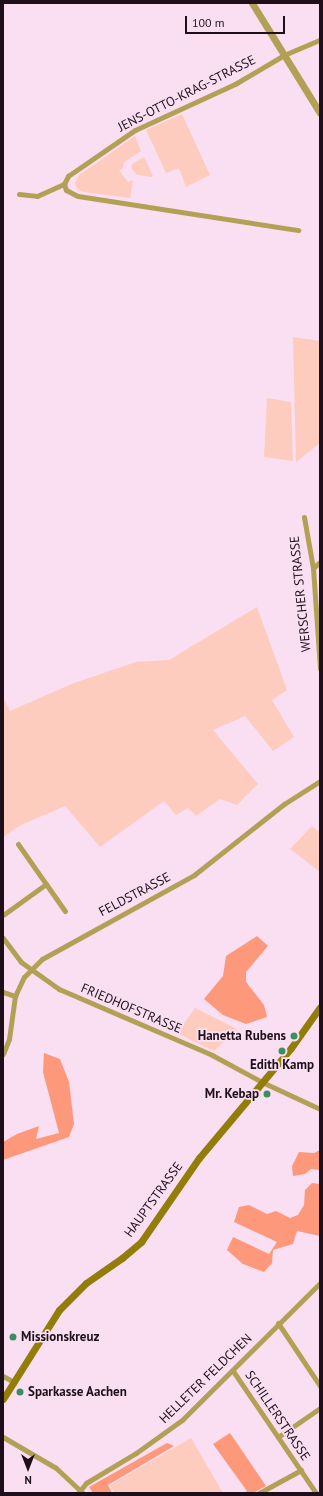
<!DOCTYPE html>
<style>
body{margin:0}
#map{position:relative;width:323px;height:1496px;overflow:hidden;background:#fadff2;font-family:"PT Sans",sans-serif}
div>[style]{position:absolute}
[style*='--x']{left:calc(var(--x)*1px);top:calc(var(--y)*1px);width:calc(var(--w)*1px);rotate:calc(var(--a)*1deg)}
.green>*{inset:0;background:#feccbe}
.forest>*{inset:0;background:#fd987b}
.minor>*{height:5px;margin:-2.5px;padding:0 2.5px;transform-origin:2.5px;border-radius:2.5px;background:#b2a155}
.tertiary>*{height:7px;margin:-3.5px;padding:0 3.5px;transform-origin:3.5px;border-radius:3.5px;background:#b2a155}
.secondary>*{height:7px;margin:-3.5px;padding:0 3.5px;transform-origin:3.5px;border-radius:3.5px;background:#937d09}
.dots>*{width:11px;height:11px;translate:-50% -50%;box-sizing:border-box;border:2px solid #fadff2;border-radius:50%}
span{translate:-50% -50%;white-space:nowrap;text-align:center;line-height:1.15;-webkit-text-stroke:3.5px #fadff2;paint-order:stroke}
.street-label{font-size:13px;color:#1e0f1a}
.poi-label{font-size:13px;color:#1e0f1a;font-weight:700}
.right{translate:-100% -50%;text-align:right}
.left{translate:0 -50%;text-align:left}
.frame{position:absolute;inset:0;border:4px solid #1e0f1a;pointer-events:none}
.north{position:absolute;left:8px;top:1448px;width:40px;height:40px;-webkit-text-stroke:3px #fadff2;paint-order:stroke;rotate:180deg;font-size:11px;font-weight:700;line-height:16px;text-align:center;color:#1e0f1a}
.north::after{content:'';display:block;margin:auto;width:14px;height:18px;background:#1e0f1a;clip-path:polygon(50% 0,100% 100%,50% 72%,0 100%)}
.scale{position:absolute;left:185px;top:16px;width:100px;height:18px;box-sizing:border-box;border:2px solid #1e0f1a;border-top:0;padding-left:5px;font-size:12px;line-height:14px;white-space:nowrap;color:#1e0f1a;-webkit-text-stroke:3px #fadff2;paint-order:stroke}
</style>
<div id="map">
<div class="green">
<div style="clip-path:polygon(182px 114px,210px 175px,186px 187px,179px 168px,166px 173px,146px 130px)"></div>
<div style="clip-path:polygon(135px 136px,141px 151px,124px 162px,123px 168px,119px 170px,128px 182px,133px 180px,130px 198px,84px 192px,77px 189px,75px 183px,79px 175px)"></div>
<div style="clip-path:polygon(144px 157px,153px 176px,152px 177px,137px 175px,131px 168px,132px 164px)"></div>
<div style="clip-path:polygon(293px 337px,320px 341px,320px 443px,296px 462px)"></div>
<div style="clip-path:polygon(267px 398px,291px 402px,293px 461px,264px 457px)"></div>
<div style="clip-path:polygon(257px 607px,287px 690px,272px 700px,294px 737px,273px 751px,245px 716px,213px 730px,258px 784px,237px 805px,220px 799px,196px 816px,188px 808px,176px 815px,164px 801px,100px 847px,65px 806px,21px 825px,3px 837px,3px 697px,10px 711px,74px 683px,136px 662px,169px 660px)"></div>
<div style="clip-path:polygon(312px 826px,320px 833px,320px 872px,290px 849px)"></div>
<div style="clip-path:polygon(195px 1008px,237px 1029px,214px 1051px,177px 1033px)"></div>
<div style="clip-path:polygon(191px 1438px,223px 1493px,114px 1493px,110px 1485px)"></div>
</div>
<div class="forest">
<div style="clip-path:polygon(257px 936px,268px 946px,246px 972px,246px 982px,264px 1005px,267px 1017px,246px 1024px,223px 1015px,204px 999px,223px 976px,226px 956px)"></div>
<div style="clip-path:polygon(44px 1053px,60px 1059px,69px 1082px,74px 1124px,69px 1137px,3px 1160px,3px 1142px,17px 1134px,39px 1126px,36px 1139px,59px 1133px,43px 1072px)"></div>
<div style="clip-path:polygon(320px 1150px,320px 1170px,311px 1169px,305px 1174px,293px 1176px,292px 1166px,299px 1152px,314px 1153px)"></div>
<div style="clip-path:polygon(312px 1183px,320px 1184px,320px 1236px,297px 1231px,293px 1244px,273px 1250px,272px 1263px,264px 1272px,243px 1264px,227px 1250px,233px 1237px,269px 1254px,277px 1242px,234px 1222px,239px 1207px,249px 1205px,267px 1214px,276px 1211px,290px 1218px,298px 1215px,304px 1205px,305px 1190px)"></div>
<div style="clip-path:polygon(230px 1433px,266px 1486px,253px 1493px,243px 1493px,247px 1491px,213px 1444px)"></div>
<div style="clip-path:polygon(167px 1443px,174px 1446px,108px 1485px,112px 1493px,93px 1493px,89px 1487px)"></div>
</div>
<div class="minor">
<div style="--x:64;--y:184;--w:9;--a:-63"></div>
<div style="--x:68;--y:176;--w:81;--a:-34.5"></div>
<div style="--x:135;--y:130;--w:110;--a:-24.7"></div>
<div style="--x:235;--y:84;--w:57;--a:-30.6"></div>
<div style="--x:284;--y:55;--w:39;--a:-23"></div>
<div style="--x:19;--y:194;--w:18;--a:6"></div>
<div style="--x:37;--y:196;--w:30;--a:-24"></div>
<div style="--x:64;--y:184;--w:6;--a:72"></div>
<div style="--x:66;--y:190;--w:13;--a:27"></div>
<div style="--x:78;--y:196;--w:223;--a:8.8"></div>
<div style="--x:304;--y:517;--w:52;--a:80"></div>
<div style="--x:313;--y:568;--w:101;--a:86"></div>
<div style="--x:313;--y:568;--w:9;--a:-41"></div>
<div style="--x:18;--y:844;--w:49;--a:55"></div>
<div style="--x:3;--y:915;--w:53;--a:-35.8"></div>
<div style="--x:46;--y:884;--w:33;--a:55"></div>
<div style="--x:3;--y:938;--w:30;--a:53"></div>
<div style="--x:21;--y:962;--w:47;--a:35.4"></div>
<div style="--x:59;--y:989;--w:167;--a:23.3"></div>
<div style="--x:212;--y:1055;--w:57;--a:28.4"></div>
<div style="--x:262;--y:1082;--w:64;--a:25"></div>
<div style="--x:3;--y:992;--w:13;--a:18"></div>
<div style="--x:3;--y:1054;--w:16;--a:-68"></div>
<div style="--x:9;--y:1039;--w:43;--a:-82.1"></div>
<div style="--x:15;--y:996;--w:21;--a:-65"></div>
<div style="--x:24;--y:977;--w:25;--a:-45"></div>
<div style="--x:42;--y:959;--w:174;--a:-28.9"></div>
<div style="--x:194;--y:875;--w:115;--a:-38.3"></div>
<div style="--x:284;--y:804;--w:43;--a:-32.6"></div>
<div style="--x:278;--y:1323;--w:76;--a:56.3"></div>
<div style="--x:233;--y:1371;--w:148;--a:55.8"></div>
<div style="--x:3;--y:1376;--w:13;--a:29"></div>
<div style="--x:3;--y:1437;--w:61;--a:30.3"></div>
<div style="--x:56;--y:1468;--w:37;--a:43"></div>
<div style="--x:278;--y:1437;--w:51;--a:-34.6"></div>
<div style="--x:78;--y:1493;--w:13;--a:-51"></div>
<div style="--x:86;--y:1483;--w:58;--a:-31"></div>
<div style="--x:136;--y:1453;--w:57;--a:-35.7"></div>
<div style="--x:182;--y:1420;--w:194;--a:-44.8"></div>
<div style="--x:259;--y:1493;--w:48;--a:-28.7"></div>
</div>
<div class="tertiary">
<div style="--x:252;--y:3;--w:129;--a:58.3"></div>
</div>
<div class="secondary">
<div style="--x:3;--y:1399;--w:105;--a:-57.8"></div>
<div style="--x:59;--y:1310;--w:38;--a:-45"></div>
<div style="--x:86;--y:1283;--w:44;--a:-34.8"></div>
<div style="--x:122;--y:1258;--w:25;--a:-40"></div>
<div style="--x:141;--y:1242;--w:102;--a:-55.4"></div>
<div style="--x:199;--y:1158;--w:143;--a:-50.1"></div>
<div style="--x:291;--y:1048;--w:50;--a:-54.7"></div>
</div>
<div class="dots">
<div style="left:294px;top:1036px;background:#3a8e60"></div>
<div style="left:282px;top:1051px;background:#3a8e60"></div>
<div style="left:267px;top:1094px;background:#3a8e60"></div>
<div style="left:13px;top:1337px;background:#3a8e60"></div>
<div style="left:20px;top:1392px;background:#3a8e60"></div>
</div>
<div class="street-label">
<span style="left:187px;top:94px;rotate:-27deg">JENS-OTTO-KRAG-STRASSE</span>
<span style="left:301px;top:594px;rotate:-96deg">WERSCHER STRASSE</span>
<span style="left:135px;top:895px;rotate:-28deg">FELDSTRASSE</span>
<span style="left:131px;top:1009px;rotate:23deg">FRIEDHOFSTRASSE</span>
<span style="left:154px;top:1200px;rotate:-54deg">HAUPTSTRASSE</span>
<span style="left:206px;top:1379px;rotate:-44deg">HELLETER FELDCHEN</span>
<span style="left:277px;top:1416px;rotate:56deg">SCHILLERSTRASSE</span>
</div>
<div class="poi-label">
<span class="right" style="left:286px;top:1036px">Hanetta Rubens</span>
<span style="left:282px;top:1065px">Edith Kamp</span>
<span class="right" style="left:259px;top:1094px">Mr. Kebap</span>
<span class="left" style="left:21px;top:1337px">Missionskreuz</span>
<span class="left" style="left:28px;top:1392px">Sparkasse Aachen</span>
</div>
<div class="frame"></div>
<div class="north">N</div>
<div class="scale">100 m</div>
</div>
